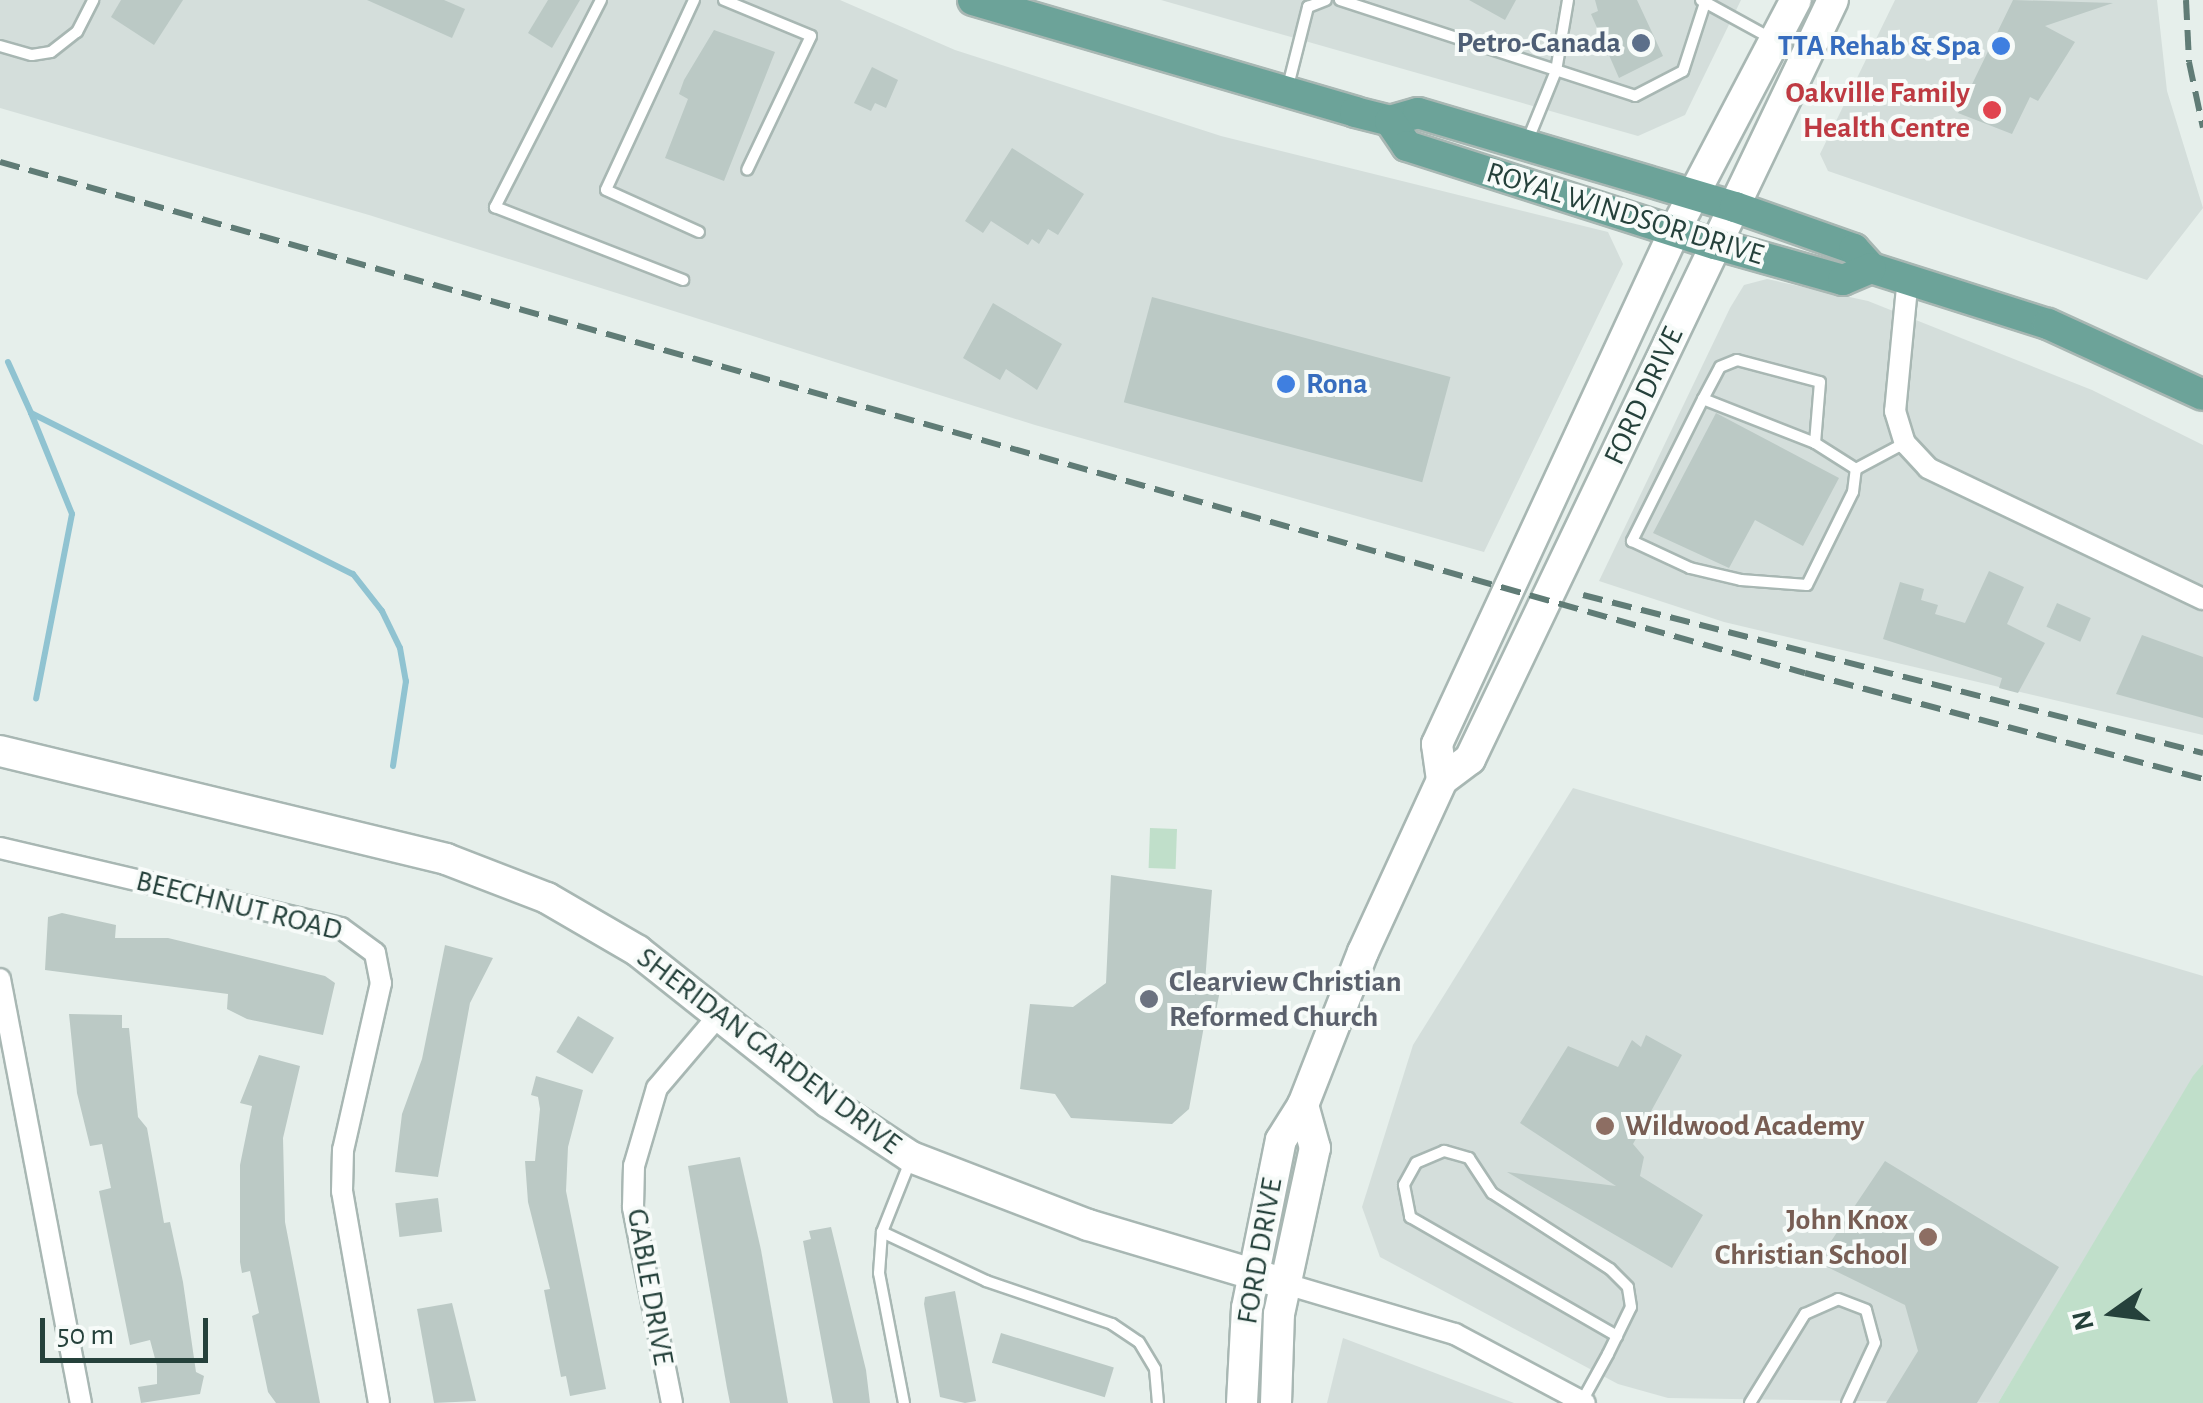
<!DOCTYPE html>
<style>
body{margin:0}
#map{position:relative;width:2203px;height:1403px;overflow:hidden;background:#e6efeb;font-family:"Alegreya Sans",sans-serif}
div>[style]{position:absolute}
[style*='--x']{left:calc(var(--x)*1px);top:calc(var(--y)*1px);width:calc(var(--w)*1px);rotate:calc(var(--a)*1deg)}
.built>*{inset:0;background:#d4dedb}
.green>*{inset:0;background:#c0dfca;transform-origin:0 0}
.stream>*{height:6px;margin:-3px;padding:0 3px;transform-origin:3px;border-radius:3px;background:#90c3d1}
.building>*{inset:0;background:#bbc9c5;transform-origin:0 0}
.roads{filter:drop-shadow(2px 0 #a8b7b3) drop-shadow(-2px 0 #a8b7b3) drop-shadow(0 2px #a8b7b3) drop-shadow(0 -2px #a8b7b3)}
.lane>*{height:10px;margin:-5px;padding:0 5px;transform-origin:5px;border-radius:5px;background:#fff}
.street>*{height:20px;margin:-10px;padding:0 10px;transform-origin:10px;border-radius:10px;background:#fff}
.secondary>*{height:30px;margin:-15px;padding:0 15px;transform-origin:15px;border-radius:15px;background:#fff}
.primary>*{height:30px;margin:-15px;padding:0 15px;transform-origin:15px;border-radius:15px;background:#6ca399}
.rail>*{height:6px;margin-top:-3px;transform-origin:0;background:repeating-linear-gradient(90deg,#607c76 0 20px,transparent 0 30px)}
.dots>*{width:28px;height:28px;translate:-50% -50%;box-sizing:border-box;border:5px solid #f7fbf9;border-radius:50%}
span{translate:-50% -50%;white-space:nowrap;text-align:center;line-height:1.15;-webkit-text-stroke:8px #f7fbf9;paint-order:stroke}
.service-label{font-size:30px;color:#4e5e75;font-weight:700}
.right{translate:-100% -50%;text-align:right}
.shop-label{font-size:30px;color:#366cbe;font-weight:700}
.left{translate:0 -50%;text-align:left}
.health-label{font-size:30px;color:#be3a42;font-weight:700}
.street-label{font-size:30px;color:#25413b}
.worship-label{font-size:30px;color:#5b616d;font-weight:700}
.education-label{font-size:30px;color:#785e54;font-weight:700}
.north{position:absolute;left:2063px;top:1263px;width:100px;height:100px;-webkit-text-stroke:8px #f7fbf9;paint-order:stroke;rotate:256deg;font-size:28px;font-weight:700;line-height:40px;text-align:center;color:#25413b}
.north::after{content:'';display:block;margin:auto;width:35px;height:45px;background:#25413b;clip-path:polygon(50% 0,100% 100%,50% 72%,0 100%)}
.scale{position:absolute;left:40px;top:1318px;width:168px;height:45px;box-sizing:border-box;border:5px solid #25413b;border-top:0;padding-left:12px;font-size:30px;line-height:35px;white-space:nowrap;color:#25413b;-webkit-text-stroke:8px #f7fbf9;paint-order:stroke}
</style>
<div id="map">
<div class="built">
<div style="clip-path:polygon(0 0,840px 0,955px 50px,1221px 136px,1608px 232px,1623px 264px,1484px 552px,1035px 425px,369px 215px,0 108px)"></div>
<div style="clip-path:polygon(1161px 0,1741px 0,1685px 115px,1638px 136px)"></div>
<div style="clip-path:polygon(1895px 0,2157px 0,2167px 91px,2203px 208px,2147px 280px,1828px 171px,1820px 154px)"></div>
<div style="clip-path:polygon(1767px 279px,1868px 301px,2092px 390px,2203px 445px,2203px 735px,1724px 622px,1599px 581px,1730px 308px,1744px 285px)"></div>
<div style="clip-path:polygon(1573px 788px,2203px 976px,2203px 1064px,1998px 1403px,1668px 1398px,1618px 1384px,1380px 1257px,1362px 1207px,1413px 1045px)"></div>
<div style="clip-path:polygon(1343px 1338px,1514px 1403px,1327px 1403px)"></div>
</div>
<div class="green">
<div style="left:1150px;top:828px;width:27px;height:40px;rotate:2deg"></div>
<div style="clip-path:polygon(2203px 1064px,2203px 1403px,1998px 1403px,2193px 1076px)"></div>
</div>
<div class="stream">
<div style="--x:8;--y:362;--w:56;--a:65.7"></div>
<div style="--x:31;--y:413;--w:360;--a:26.6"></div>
<div style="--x:353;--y:574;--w:47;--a:51.9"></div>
<div style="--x:382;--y:611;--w:41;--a:64.1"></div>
<div style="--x:400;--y:648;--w:34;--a:80"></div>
<div style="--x:406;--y:681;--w:86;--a:98.7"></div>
<div style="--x:31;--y:413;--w:109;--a:67.9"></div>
<div style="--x:72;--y:514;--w:188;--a:101"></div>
</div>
<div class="building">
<div style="clip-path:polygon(121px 0,183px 0,154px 45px,111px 17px)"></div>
<div style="clip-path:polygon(367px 0,444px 0,465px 9px,452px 38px)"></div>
<div style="clip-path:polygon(548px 0,580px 0,552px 48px,528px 33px)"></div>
<div style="clip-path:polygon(1469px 0,1516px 0,1505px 20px)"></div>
<div style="clip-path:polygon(1595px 0,1637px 0,1663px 56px,1619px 78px,1591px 14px,1598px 11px)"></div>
<div style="clip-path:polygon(2013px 0,2113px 3px,2045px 26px,2075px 42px,2038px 101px,2030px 97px,2012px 134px,1958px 113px)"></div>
<div style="clip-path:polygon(714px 30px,775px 52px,724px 181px,665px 158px,688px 99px,679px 94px,684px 80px)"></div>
<div style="clip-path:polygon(872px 67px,898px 80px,886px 108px,875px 103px,871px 111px,854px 103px)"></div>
<div style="clip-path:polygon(1012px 148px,1084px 194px,1058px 235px,1048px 229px,1039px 244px,1032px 239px,1028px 245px,991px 221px,983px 233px,965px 221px)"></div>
<div style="left:1152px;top:297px;width:309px;height:109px;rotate:15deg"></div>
<div style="clip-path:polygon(993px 303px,1062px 344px,1037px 390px,1006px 369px,1000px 380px,963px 358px)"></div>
<div style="clip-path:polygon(1716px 413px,1839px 478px,1803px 546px,1755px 520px,1729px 568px,1653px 533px)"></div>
<div style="clip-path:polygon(1989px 571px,2024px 587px,2007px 624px,2045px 643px,2018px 693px,1999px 688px,2002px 678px,1883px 639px,1900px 582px,1924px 589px,1921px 600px,1938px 605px,1935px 614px,1965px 623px)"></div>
<div style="left:2057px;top:603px;width:37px;height:26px;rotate:24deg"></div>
<div style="clip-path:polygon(2142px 635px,2203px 657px,2203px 718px,2116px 694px)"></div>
<div style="clip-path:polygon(1111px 875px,1212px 890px,1205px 982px,1221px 985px,1213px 1027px,1204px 1026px,1189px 1109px,1172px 1124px,1071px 1118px,1055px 1094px,1020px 1089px,1030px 1004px,1073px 1007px,1106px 983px)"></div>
<div style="clip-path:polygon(62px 913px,116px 925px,115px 938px,168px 938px,325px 976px,335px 983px,323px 1035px,247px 1019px,227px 1009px,228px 994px,45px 970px,48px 917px)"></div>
<div style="clip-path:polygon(445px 945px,493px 958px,470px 1003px,438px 1177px,395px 1172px,402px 1114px,422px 1059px)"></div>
<div style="clip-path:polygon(69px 1014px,122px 1015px,122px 1028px,129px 1028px,138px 1117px,147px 1128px,164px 1223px,170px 1222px,183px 1282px,196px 1372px,204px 1376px,200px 1394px,141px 1403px,138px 1387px,157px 1384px,157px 1366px,150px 1340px,130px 1345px,99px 1191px,111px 1188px,102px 1144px,90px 1146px,77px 1093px)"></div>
<div style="left:578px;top:1016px;width:42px;height:42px;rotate:31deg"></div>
<div style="clip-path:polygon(1646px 1035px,1682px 1055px,1633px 1144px,1644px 1157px,1640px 1176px,1703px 1215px,1672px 1268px,1507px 1172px,1616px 1186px,1520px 1123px,1568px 1046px,1618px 1067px,1632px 1040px,1641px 1047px)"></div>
<div style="clip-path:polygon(259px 1055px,300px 1066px,283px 1138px,285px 1222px,320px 1403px,276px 1403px,268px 1392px,252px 1316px,259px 1313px,250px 1271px,242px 1273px,240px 1262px,240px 1165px,252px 1106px,240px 1103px)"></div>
<div style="clip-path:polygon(536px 1076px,583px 1090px,568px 1147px,566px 1191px,606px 1389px,570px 1396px,566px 1376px,561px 1377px,544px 1290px,550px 1289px,528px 1202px,525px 1161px,535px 1161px,540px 1109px,538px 1097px,531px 1095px)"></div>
<div style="clip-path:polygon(740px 1157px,761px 1250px,788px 1403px,730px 1403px,727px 1388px,688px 1166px)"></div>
<div style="clip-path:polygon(1885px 1161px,2059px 1267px,1977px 1403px,1886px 1403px,1918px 1351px,1905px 1305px,1817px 1262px)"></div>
<div style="left:438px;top:1198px;width:34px;height:43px;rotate:83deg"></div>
<div style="clip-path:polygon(831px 1227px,866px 1370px,870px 1403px,833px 1403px,803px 1241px,811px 1239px,809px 1231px)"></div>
<div style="clip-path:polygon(955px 1291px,976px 1401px,965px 1403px,940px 1397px,924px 1304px,925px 1297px)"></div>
<div style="clip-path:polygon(452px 1303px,476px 1401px,434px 1403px,417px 1309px)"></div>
<div style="left:1001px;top:1333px;width:118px;height:31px;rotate:17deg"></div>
</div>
<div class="roads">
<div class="lane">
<div style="--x:601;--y:0;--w:233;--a:117.1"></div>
<div style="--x:495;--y:207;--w:202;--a:21.2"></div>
<div style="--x:694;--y:0;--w:209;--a:114.9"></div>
<div style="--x:606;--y:190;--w:102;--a:24.3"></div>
<div style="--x:724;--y:0;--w:94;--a:22.5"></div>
<div style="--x:811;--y:36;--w:148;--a:115.5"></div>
<div style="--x:1340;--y:0;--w:310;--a:18"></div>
<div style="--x:1635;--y:96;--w:54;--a:-27.5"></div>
<div style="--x:1683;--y:71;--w:75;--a:-72.1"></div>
<div style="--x:1701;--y:0;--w:83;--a:28.7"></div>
<div style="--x:0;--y:46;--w:33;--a:16"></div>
<div style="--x:32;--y:55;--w:19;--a:-9"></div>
<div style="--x:51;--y:52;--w:33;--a:-38"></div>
<div style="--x:77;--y:32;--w:36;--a:-63"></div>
<div style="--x:1287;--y:90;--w:86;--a:-75.8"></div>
<div style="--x:1308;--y:7;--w:19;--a:-21"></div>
<div style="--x:1527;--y:142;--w:77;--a:-67.8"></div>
<div style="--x:1556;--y:71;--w:72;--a:-80.4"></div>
<div style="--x:1703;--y:399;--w:159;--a:116.6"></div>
<div style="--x:1632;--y:541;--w:64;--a:25"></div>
<div style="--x:1690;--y:568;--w:52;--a:13.2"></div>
<div style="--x:1741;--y:580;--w:66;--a:4.3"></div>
<div style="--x:1807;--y:585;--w:104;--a:-63.7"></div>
<div style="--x:1853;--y:492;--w:23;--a:-83"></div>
<div style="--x:1856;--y:469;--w:55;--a:-28"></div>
<div style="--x:1815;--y:443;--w:61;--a:-85.3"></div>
<div style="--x:1820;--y:382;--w:86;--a:-165.2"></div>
<div style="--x:1737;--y:360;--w:18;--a:158"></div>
<div style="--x:1720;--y:367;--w:36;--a:118"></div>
<div style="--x:1703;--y:399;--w:120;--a:21.4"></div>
<div style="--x:1815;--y:443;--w:49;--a:32.4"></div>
<div style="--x:882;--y:1232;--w:79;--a:-68.3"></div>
<div style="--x:904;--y:1403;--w:132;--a:-100.9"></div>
<div style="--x:879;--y:1273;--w:41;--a:-85.8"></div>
<div style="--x:882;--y:1232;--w:115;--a:25.2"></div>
<div style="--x:986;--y:1281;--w:133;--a:18.8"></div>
<div style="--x:1112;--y:1324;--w:32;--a:34"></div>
<div style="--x:1139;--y:1342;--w:31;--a:59"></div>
<div style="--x:1155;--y:1369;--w:34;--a:85"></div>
<div style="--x:1581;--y:1403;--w:56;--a:-61.1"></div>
<div style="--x:1608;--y:1354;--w:52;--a:-63.9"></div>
<div style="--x:1631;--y:1307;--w:20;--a:-99"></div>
<div style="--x:1628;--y:1287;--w:25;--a:-135"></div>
<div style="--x:1610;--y:1269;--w:140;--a:-147.2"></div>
<div style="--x:1492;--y:1193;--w:42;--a:-123.3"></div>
<div style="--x:1469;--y:1158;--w:26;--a:-164"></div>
<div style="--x:1444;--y:1151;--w:30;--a:157"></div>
<div style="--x:1416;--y:1163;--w:25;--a:119"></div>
<div style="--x:1404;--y:1185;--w:33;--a:79"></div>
<div style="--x:1410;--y:1217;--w:239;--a:29.9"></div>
<div style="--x:1750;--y:1403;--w:105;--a:-58.3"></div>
<div style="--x:1805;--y:1314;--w:36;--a:-24"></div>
<div style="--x:1838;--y:1299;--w:30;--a:21"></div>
<div style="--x:1866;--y:1310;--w:34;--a:75"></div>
<div style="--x:1875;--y:1343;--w:66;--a:115"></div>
</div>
<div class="street">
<div style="--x:1908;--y:277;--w:135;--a:95.5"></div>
<div style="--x:1895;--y:411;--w:34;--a:73"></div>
<div style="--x:1905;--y:443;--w:34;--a:47"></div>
<div style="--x:1928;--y:468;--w:305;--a:25.5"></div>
<div style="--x:0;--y:848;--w:350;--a:13.2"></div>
<div style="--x:341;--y:928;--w:42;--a:36.3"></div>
<div style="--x:375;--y:953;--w:31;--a:79"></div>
<div style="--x:381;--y:983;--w:171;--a:102.8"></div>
<div style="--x:343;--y:1150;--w:41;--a:91.4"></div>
<div style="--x:342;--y:1191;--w:215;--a:80.1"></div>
<div style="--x:0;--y:979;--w:432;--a:79.2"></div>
<div style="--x:1286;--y:1284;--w:176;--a:16.5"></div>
<div style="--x:1455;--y:1334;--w:147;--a:28"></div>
<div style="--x:672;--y:1403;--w:200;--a:-101.3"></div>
<div style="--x:633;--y:1207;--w:41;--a:-88.6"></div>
<div style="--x:634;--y:1166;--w:81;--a:-73.6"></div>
<div style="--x:657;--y:1088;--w:94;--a:-49.7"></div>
</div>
<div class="secondary">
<div style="--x:0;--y:751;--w:459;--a:13.6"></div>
<div style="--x:446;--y:859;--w:108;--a:21.1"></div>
<div style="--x:547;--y:898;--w:105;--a:30.2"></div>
<div style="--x:638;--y:951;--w:243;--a:38.5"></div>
<div style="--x:828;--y:1102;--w:100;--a:33.5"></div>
<div style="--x:911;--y:1157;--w:190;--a:21"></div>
<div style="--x:1088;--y:1225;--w:207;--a:16.6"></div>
<div style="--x:1442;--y:780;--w:36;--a:-98"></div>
<div style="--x:1437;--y:744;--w:566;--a:-65.15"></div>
<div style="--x:1675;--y:230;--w:260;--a:-62.3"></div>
<div style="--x:1242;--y:1403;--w:95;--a:-87"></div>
<div style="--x:1247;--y:1308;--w:171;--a:-78.6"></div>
<div style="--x:1281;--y:1140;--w:41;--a:-57.8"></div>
<div style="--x:1303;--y:1105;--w:164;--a:-68.6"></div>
<div style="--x:1363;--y:952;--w:189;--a:-65.3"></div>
<div style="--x:1442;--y:780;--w:35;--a:-37"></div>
<div style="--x:1470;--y:759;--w:841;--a:-64.44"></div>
<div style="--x:1276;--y:1403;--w:89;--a:-88.1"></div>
<div style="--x:1279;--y:1314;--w:170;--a:-77.8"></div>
<div style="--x:1315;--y:1148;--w:45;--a:-105.6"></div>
</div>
<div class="primary">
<div style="--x:973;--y:0;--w:398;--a:16.3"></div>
<div style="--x:1355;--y:112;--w:36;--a:14"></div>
<div style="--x:1390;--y:121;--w:29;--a:-16"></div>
<div style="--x:1418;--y:113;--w:331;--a:16.5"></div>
<div style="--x:1735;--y:207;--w:126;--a:19.4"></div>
<div style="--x:1854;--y:249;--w:25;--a:48"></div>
<div style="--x:1871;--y:268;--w:186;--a:17.6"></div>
<div style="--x:2048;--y:324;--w:170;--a:24.6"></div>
<div style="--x:1390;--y:121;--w:30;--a:56"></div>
<div style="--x:1407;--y:146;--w:323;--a:17.7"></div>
<div style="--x:1715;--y:244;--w:133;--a:15.7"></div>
<div style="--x:1843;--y:280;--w:30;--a:-23"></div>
</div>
</div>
<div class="rail">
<div style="--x:2186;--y:0;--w:62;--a:87.2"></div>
<div style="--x:2189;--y:62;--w:67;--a:78"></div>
<div style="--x:0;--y:162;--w:1876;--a:15.81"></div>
<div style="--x:1805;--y:673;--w:412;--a:14.9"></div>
<div style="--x:1583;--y:595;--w:640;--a:14.3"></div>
</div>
<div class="dots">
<div style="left:1641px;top:43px;background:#5c6f8a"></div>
<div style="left:2001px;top:46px;background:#3f7fe0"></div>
<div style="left:1992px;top:110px;background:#e0444e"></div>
<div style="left:1286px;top:384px;background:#3f7fe0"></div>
<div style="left:1149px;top:999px;background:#6b7280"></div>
<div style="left:1605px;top:1126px;background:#8d6e63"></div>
<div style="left:1928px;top:1237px;background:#8d6e63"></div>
</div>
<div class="service-label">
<span class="right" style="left:1621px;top:43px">Petro-Canada</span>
</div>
<div class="shop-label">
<span class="right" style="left:1981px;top:46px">TTA Rehab &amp; Spa</span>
<span class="left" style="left:1306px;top:384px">Rona</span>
</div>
<div class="health-label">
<span class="right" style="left:1970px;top:110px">Oakville Family<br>Health Centre</span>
</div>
<div class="street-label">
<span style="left:1625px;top:214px;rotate:17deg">ROYAL WINDSOR DRIVE</span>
<span style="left:1644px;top:396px;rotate:-65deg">FORD DRIVE</span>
<span style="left:239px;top:906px;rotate:14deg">BEECHNUT ROAD</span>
<span style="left:769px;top:1051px;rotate:37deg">SHERIDAN GARDEN DRIVE</span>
<span style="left:1260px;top:1251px;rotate:-80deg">FORD DRIVE</span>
<span style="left:650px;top:1287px;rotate:80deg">GABLE DRIVE</span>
</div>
<div class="worship-label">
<span class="left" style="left:1169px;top:999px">Clearview Christian<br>Reformed Church</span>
</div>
<div class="education-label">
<span class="left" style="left:1625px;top:1126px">Wildwood Academy</span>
<span class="right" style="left:1908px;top:1237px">John Knox<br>Christian School</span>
</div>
<div class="north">N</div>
<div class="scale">50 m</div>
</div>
